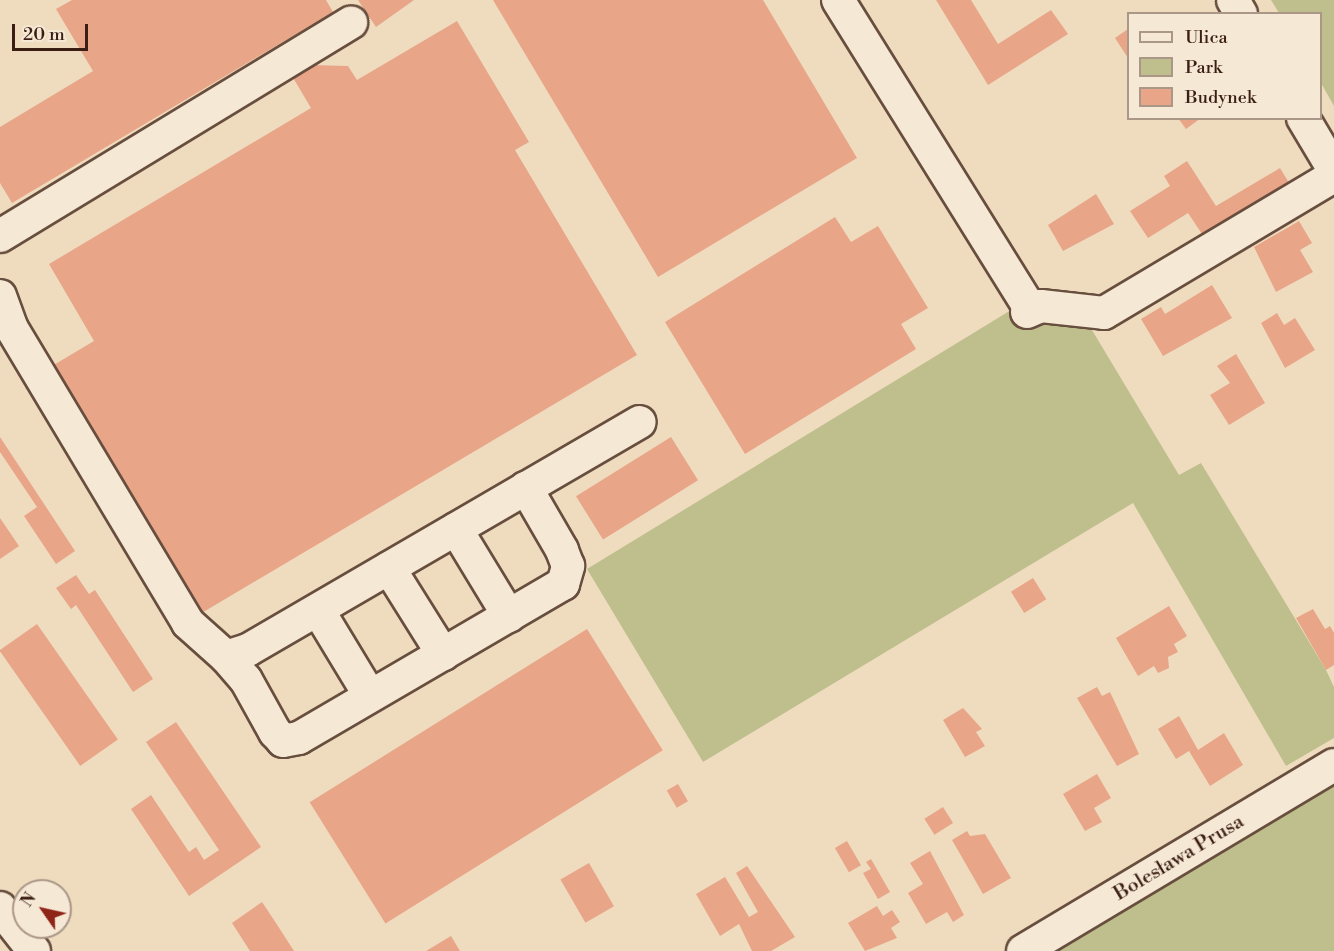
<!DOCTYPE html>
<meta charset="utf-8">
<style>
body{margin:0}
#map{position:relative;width:1334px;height:951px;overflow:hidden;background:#efdcbf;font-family:"Libre Bodoni",serif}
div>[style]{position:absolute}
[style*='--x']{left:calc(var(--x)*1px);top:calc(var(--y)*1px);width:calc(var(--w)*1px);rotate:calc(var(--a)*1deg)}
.green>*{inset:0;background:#bfbf8e}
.building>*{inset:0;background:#e8a588;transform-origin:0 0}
.roads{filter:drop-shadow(2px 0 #684e3e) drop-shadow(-2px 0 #684e3e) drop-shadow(0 2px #684e3e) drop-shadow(0 -2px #684e3e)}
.minor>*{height:32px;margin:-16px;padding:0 16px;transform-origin:16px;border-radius:16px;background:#f5e8d5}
span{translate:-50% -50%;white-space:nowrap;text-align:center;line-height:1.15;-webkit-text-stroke:4.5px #f5e8d5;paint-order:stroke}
.street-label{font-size:20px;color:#3b1e13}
.legend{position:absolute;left:1127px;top:12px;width:195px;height:108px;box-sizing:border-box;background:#f5e8d5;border:2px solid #ab9787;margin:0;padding:8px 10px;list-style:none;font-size:18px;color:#3b1e13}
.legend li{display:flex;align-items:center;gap:12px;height:30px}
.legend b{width:30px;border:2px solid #ab9787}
.north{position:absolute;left:12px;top:879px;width:60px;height:60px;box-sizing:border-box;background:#f5e8d5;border:2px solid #ab9787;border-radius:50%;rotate:304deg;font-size:16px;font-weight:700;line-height:24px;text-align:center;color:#3b1e13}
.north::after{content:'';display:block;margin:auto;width:21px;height:27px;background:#8f2418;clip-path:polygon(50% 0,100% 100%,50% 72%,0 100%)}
.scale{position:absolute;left:12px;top:24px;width:76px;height:27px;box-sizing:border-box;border:3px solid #3b1e13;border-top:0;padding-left:8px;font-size:18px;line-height:21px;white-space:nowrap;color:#3b1e13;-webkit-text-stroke:4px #f5e8d5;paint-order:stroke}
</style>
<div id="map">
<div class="green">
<div style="clip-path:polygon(1271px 0,1334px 0,1334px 106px,1321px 83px,1320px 14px,1279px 13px)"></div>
<div style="clip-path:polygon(1016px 307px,1039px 321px,1092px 330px,1179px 475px,1201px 463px,1326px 670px,1334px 687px,1334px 738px,1286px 766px,1133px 503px,703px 762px,587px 569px)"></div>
<div style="clip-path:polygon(1334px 777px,1334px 951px,1044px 951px)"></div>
</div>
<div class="building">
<div style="clip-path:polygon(72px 0,326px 0,333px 12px,12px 203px,0 183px,0 127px,93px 71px,56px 9px)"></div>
<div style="clip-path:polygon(358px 0,414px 0,376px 27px)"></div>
<div style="clip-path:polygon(493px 0,763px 0,857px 158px,658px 277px)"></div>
<div style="clip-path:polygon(936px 0,971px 0,998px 44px,1051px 10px,1068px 34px,988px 85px)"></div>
<div style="clip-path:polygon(457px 21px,529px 142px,515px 150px,637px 355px,200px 614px,52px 366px,94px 341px,49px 264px,311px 108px,292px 76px,311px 65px,348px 66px,357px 80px)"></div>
<div style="clip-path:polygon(1128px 29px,1128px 58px,1115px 38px)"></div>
<div style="clip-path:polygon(1178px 118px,1201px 118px,1186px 129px)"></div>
<div style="clip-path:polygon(1187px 161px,1216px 206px,1280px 168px,1294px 191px,1208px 243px,1188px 213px,1148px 238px,1130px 211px,1170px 186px,1164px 176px)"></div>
<div style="clip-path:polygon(1096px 194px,1114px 224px,1063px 251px,1048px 225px)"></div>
<div style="clip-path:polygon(835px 217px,851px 242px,878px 226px,928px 308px,901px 324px,916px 349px,745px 454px,665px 322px)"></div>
<div style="clip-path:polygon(1299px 221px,1312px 243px,1300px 250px,1313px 272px,1276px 292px,1254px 247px)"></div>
<div style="clip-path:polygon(1212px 285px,1232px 318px,1163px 356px,1141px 319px,1161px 307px,1165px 314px)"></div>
<div style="clip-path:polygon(1277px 313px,1284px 325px,1295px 318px,1315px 350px,1285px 368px,1261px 323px)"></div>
<div style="clip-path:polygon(1236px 354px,1265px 403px,1229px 425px,1210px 395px,1230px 383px,1217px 366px)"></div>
<div style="clip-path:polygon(0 437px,75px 551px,56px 564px,24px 516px,37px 507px,0 452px)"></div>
<div style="left:671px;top:437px;width:51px;height:112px;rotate:58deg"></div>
<div style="clip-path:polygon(0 518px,19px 546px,0 559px)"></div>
<div style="clip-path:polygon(76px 575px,89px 594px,95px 590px,153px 679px,133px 692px,76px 605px,71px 609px,56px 588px)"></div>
<div style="left:1033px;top:578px;width:25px;height:26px;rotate:58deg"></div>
<div style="clip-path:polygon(1169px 606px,1187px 636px,1174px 644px,1178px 652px,1168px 657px,1169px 668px,1158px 673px,1154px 666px,1138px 676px,1116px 638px)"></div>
<div style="clip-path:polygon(1313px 609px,1325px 629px,1330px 626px,1334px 633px,1334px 665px,1326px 670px,1296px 618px)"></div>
<div style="left:37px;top:624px;width:141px;height:46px;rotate:55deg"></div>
<div style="left:587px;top:629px;width:143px;height:327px;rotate:58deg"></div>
<div style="clip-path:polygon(1097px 687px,1102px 696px,1110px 692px,1139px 754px,1117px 766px,1077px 698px)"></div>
<div style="clip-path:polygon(963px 708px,982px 729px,976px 732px,985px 746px,965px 757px,943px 720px)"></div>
<div style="clip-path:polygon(1179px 716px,1198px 750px,1224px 733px,1243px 765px,1210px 786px,1189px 751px,1176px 759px,1158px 729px)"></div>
<div style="clip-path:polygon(176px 722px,261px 847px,189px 896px,131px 809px,151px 795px,189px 852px,196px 847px,204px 860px,219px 850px,146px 742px)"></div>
<div style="clip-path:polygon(1097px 774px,1111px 798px,1094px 808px,1102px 822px,1085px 831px,1063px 794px)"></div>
<div style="left:678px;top:784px;width:20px;height:13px;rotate:60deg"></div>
<div style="left:943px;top:807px;width:19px;height:22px;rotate:58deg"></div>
<div style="clip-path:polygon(967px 831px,970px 836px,985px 834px,1011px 878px,983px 894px,952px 840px)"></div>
<div style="left:847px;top:841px;width:28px;height:14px;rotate:60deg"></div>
<div style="clip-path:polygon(930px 851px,964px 915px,953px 922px,947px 912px,926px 924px,908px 893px,923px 884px,910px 863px)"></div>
<div style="clip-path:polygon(871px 859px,890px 892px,878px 899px,863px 873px,871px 869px,866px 862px)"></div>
<div style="left:589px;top:863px;width:50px;height:33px;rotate:60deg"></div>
<div style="clip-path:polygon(747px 866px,795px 937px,771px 951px,752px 951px,739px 924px,720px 936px,696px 894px,725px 877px,749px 917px,758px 912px,736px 873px)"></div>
<div style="clip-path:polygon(262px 902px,274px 920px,294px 951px,250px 951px,232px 923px)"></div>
<div style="clip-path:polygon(877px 906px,883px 916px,892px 910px,900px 922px,891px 928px,897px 938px,865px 951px,848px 923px)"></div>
<div style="clip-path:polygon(451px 936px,460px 951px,426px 951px)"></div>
</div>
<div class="roads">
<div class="minor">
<div style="--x:838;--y:0;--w:364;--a:58.1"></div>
<div style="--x:1233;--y:0;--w:16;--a:60"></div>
<div style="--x:1303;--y:118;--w:61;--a:59.2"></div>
<div style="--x:0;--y:236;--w:411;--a:-31.3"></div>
<div style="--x:0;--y:296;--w:33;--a:70"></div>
<div style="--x:11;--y:327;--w:345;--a:59.1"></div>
<div style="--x:188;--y:623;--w:51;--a:41.8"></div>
<div style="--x:226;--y:657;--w:23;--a:-18"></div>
<div style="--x:248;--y:650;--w:453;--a:-30.2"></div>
<div style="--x:1027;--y:312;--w:15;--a:-23"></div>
<div style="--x:1041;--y:306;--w:63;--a:6.3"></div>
<div style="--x:1104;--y:313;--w:268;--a:-30.8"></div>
<div style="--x:456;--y:529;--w:102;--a:58.7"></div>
<div style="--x:389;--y:568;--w:102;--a:57.9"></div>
<div style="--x:318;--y:610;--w:100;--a:58.8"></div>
<div style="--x:226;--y:657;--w:30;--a:49"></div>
<div style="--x:246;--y:680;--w:60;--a:60.9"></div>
<div style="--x:275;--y:732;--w:12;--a:48"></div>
<div style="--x:283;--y:741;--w:16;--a:-11"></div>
<div style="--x:299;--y:738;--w:306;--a:-30.3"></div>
<div style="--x:563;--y:584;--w:19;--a:-74"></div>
<div style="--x:568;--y:566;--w:17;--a:-111"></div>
<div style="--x:562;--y:550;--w:72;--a:-120.1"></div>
<div style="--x:0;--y:908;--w:55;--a:51.7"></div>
<div style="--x:1023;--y:951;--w:362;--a:-30.9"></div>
</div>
</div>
<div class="street-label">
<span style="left:1179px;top:858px;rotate:-31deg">Bolesława Prusa</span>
</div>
<ul class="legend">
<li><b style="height:8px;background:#f5e8d5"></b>Ulica</li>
<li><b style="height:16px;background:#bfbf8e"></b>Park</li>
<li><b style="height:16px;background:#e8a588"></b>Budynek</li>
</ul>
<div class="north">N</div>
<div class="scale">20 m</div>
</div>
